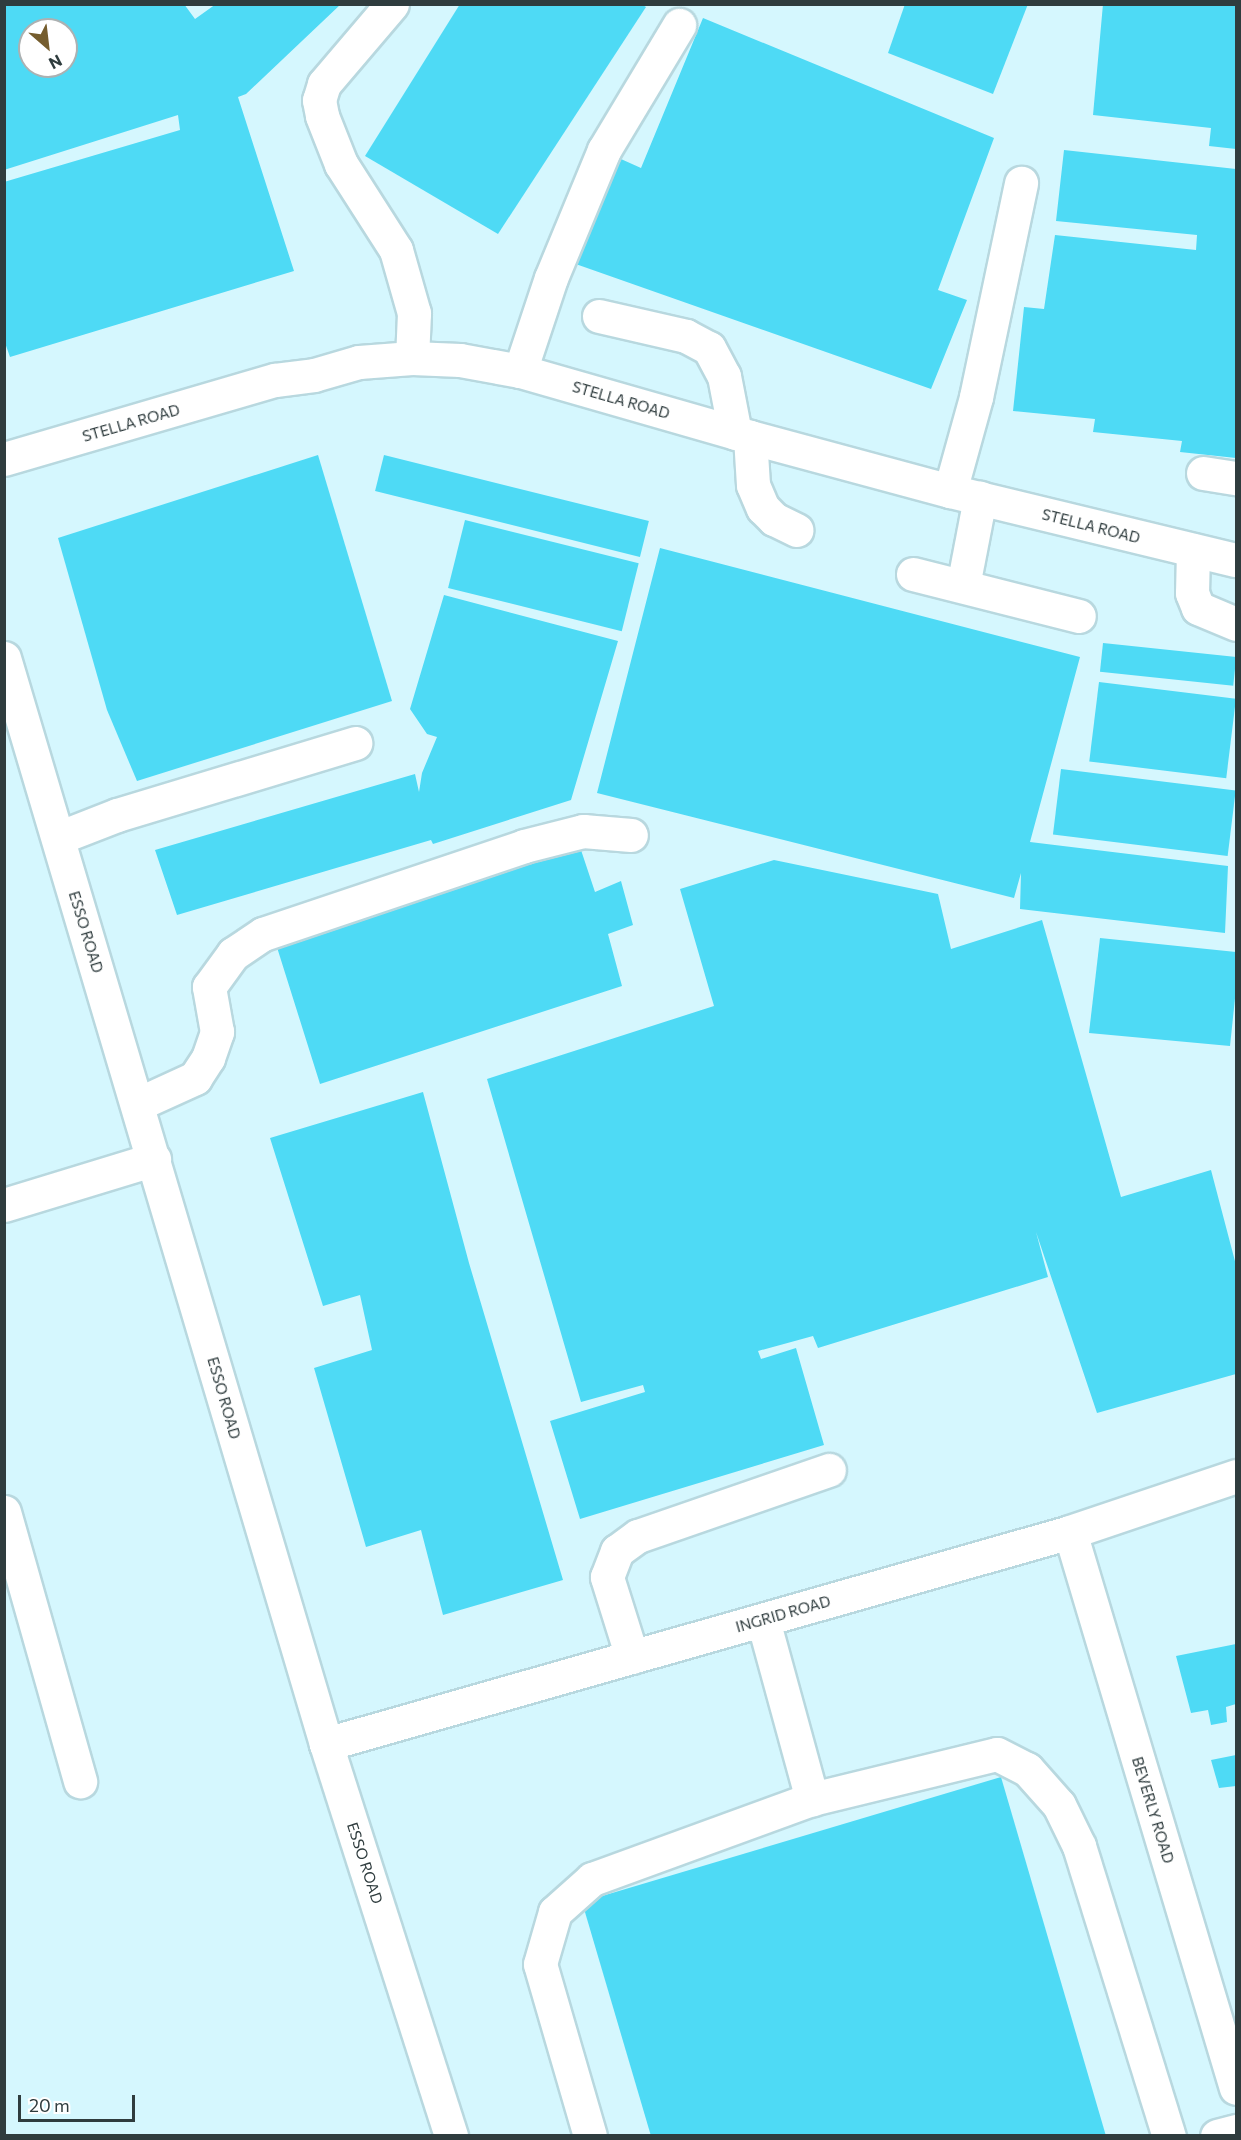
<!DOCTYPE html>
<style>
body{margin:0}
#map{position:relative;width:1241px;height:2140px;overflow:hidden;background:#f6fcfe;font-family:Commissioner,sans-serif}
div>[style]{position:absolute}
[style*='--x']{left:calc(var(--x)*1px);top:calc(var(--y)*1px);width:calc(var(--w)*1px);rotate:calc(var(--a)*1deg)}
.built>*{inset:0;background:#d5f7fe}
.building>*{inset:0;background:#4edaf5;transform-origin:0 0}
.roads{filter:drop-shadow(2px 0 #b8d8df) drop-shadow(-2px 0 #b8d8df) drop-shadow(0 2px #b8d8df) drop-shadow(0 -2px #b8d8df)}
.minor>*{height:33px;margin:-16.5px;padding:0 16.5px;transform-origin:16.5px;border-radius:16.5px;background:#fff}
span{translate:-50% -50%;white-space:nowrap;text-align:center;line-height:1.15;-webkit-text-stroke:4.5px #fff;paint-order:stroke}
.street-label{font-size:15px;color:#2f3c3e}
.frame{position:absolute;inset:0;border:6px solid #2f3c3e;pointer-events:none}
.north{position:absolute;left:18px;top:18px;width:60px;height:60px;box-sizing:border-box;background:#fff;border:2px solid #acb1b2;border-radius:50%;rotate:152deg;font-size:16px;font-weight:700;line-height:24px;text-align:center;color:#2f3c3e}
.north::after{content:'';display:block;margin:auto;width:21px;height:27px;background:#755d2e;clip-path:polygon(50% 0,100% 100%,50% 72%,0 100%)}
.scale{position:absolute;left:18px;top:2095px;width:117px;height:27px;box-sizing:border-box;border:3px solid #2f3c3e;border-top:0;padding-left:8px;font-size:18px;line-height:21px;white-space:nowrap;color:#2f3c3e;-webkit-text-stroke:4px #fff;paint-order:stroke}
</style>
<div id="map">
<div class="built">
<div style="clip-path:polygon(evenodd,5px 5px,1236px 5px,1236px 2135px,5px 2135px,5px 5px,30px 30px,66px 30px,66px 66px,30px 66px,30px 30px)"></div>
</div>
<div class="building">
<div style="clip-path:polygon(evenodd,4px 4px,184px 4px,195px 19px,216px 4px,341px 4px,246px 94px,238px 97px,294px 271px,10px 357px,4px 340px,4px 182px,180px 130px,178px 115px,4px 170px,4px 4px,30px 30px,66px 30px,66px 66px,30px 66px,30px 30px)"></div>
<div style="clip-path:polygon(460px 4px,641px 4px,646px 7px,498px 234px,365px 156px)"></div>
<div style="clip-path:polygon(905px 4px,1028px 4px,993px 94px,888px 53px)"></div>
<div style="clip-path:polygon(1103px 4px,1236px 4px,1236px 149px,1209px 146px,1211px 128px,1093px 115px)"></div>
<div style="clip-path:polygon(703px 18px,994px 138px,938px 290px,967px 300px,931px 389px,570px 262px,612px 155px,641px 168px)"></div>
<div style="clip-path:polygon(1064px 150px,1236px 169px,1236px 458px,1180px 452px,1182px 441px,1093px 432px,1095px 419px,1013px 411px,1024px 307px,1044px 309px,1055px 235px,1196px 250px,1197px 235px,1056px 221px)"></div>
<div style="clip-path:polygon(318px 455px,392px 701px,137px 781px,107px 710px,58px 538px)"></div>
<div style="left:384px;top:455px;width:273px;height:37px;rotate:14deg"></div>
<div style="left:465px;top:520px;width:179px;height:70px;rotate:14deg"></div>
<div style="clip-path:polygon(660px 548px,1080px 657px,1030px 842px,1228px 866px,1225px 933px,1020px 909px,1021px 873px,1014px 898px,597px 793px)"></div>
<div style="clip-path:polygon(444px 595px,618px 641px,571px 800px,433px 844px,431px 840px,177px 915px,155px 850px,415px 774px,419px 792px,422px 773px,437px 737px,427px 734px,410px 709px)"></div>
<div style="left:1103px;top:643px;width:134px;height:29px;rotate:6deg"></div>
<div style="left:1099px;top:682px;width:138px;height:80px;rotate:7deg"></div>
<div style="left:1061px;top:769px;width:176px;height:66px;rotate:7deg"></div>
<div style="clip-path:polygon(579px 844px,595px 892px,621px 881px,633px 925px,608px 934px,622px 986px,320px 1084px,275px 941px)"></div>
<div style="clip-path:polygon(774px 860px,938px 894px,951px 949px,1042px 920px,1121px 1197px,1211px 1170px,1236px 1265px,1236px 1374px,1097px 1413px,1036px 1232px,1048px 1277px,818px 1348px,813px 1336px,758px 1351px,761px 1359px,796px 1348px,824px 1445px,580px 1519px,550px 1421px,645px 1392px,643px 1385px,581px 1402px,487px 1079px,714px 1006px,680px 889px)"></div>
<div style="clip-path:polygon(1100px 938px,1236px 952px,1236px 989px,1230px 1046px,1089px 1033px)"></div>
<div style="clip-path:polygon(423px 1092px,469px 1263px,563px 1580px,443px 1615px,421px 1530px,366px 1547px,314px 1368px,372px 1350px,360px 1295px,323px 1306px,270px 1138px)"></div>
<div style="clip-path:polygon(1236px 1644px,1236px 1704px,1226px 1707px,1227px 1722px,1211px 1725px,1208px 1710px,1191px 1713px,1176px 1656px)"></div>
<div style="clip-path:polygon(1236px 1755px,1236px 1786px,1219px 1788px,1211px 1760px)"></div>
<div style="clip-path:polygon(1001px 1777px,1106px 2136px,651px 2136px,582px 1902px)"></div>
</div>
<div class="roads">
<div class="minor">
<div style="--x:392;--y:4;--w:105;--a:130.4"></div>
<div style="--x:324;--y:84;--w:17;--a:107"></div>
<div style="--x:319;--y:100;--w:16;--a:79"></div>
<div style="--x:322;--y:116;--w:52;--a:68.4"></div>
<div style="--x:341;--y:164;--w:102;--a:57.4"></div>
<div style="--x:396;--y:250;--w:66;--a:74.1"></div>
<div style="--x:414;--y:313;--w:45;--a:92.5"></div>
<div style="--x:599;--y:316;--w:89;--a:12.9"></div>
<div style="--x:686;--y:336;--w:26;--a:28"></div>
<div style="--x:709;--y:348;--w:32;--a:62"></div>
<div style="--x:724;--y:376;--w:58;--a:79.1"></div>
<div style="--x:520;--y:371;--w:98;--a:-71.6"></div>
<div style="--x:551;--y:278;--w:139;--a:-67.5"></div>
<div style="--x:604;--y:150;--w:146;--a:-59"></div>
<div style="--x:750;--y:437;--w:48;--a:86.4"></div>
<div style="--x:753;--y:485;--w:25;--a:67"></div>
<div style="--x:763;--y:508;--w:16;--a:45"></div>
<div style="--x:774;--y:519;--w:25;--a:26"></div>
<div style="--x:4;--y:459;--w:282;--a:-16.3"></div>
<div style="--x:275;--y:380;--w:39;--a:-7"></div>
<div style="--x:314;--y:375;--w:47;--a:-16.1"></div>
<div style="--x:359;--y:362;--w:53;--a:-4.3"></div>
<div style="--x:412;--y:358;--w:48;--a:2.4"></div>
<div style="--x:460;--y:360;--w:61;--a:10.4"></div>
<div style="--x:520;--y:371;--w:239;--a:16"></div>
<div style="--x:750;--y:437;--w:207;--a:15.1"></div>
<div style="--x:950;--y:491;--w:294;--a:13.6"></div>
<div style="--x:1203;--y:473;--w:33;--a:9"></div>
<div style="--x:950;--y:491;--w:98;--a:-74.5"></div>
<div style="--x:976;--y:397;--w:219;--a:-78.1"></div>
<div style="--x:1193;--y:550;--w:43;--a:91.3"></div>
<div style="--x:1192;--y:593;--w:16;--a:68"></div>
<div style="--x:1198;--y:608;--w:41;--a:22.8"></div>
<div style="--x:913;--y:574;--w:171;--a:14.2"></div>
<div style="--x:963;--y:586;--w:90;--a:-79.1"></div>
<div style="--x:4;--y:658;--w:1133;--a:73.48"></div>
<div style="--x:326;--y:1744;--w:411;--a:72.3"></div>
<div style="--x:58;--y:838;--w:63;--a:-21.3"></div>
<div style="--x:117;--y:815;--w:249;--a:-16.8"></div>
<div style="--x:138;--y:1104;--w:63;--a:-24.5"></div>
<div style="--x:195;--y:1078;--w:24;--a:-57"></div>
<div style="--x:208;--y:1058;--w:28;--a:-71"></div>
<div style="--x:217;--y:1032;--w:46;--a:-100.1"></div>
<div style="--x:209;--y:987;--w:41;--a:-54"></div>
<div style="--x:233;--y:954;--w:36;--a:-34"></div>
<div style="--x:263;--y:934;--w:275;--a:-18.6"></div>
<div style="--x:524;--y:846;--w:61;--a:-14.3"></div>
<div style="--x:583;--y:831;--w:48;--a:4.8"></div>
<div style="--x:4;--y:1205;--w:157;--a:-17"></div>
<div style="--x:4;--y:1512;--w:280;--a:74.2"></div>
<div style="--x:1070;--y:1532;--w:580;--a:73.38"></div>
<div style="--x:763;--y:1620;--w:186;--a:74.7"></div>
<div style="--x:632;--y:1657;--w:84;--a:-107.4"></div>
<div style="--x:607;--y:1577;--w:28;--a:-69"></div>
<div style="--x:617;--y:1551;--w:26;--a:-36"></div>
<div style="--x:638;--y:1536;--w:202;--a:-19.1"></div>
<div style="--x:326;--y:1744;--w:774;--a:-15.9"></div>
<div style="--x:1070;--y:1532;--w:175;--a:-18.6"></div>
<div style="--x:590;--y:2136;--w:179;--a:-106.2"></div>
<div style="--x:540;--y:1964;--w:54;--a:-73.9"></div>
<div style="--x:555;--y:1912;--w:50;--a:-41.7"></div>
<div style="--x:592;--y:1879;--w:234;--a:-20"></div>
<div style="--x:812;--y:1799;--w:190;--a:-13.7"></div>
<div style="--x:997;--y:1754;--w:34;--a:27"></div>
<div style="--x:1027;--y:1769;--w:48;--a:48.4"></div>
<div style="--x:1059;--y:1805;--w:46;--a:64"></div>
<div style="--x:1079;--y:1846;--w:304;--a:72.8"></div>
<div style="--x:1217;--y:2136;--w:20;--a:-15"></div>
</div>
</div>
<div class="street-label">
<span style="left:621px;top:400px;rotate:16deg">STELLA ROAD</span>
<span style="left:131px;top:423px;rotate:-16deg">STELLA ROAD</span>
<span style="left:1091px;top:526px;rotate:14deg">STELLA ROAD</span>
<span style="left:86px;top:932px;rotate:73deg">ESSO ROAD</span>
<span style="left:224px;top:1398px;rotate:74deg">ESSO ROAD</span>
<span style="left:783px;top:1614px;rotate:-16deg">INGRID ROAD</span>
<span style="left:1153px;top:1810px;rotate:73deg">BEVERLY ROAD</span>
<span style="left:365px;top:1863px;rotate:72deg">ESSO ROAD</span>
</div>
<div class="frame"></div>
<div class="north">N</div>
<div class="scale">20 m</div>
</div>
